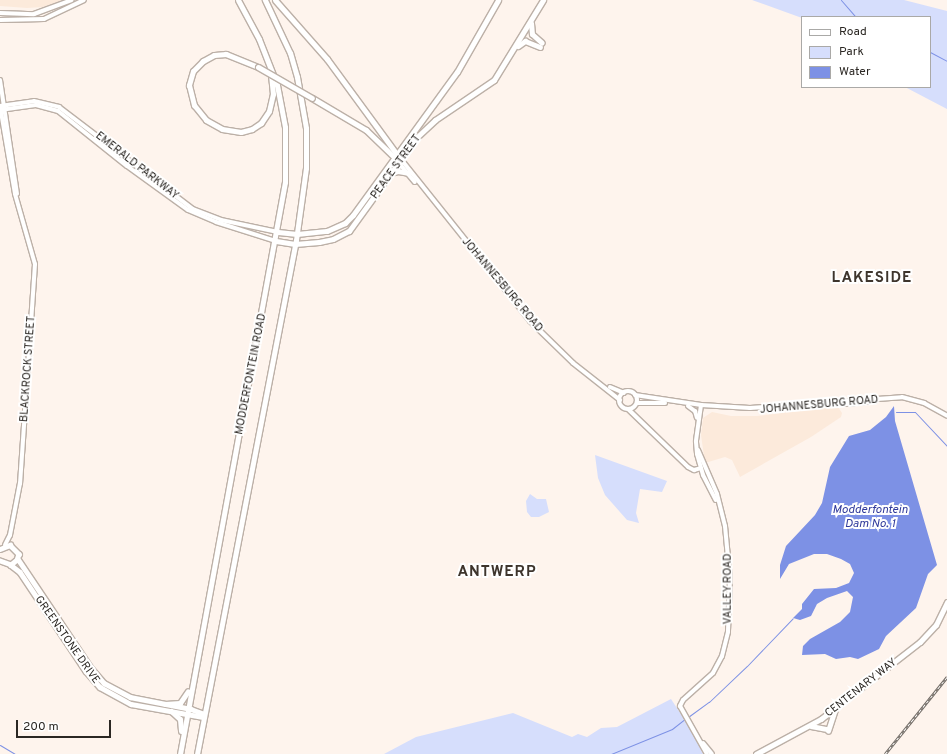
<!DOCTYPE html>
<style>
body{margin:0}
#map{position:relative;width:947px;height:754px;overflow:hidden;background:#fef4ed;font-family:Overpass,sans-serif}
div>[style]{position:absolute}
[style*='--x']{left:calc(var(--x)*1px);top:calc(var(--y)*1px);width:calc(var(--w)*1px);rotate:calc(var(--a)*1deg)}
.built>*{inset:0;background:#fceadb}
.green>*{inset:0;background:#d6defc}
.water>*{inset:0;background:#7d91e5}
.stream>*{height:1px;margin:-0.5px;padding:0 0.5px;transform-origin:0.5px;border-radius:0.5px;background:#7d91e5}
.roads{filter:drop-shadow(1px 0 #bcb0a7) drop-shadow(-1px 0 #bcb0a7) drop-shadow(0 1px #bcb0a7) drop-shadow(0 -1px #bcb0a7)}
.tertiary>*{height:4px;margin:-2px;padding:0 2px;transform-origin:2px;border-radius:2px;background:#fff}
.tertiary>.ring{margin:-2px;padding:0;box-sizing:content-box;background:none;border:4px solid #fff;border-radius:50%}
.secondary>*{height:4.5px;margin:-2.25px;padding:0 2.25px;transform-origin:2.25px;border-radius:2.25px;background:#fff}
.primary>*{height:5px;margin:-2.5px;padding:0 2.5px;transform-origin:2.5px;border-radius:2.5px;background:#fff}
.rail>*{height:2.5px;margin-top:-1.25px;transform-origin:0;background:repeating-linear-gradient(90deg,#fff 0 3px,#706a65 0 6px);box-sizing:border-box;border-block:1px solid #706a65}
.bridges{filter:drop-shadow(1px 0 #bcb0a7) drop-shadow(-1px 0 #bcb0a7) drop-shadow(0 1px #bcb0a7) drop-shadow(0 -1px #bcb0a7)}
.primary-bridge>*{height:5px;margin:-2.5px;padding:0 2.5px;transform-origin:2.5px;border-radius:2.5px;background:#fff}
span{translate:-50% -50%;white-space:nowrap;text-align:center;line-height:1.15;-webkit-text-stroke:4px #fff;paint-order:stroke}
.street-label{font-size:11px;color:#2b2723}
.water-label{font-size:12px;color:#303a9b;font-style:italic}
.district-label{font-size:15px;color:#3e352d;font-weight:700;letter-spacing:1px}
.legend{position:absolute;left:801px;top:16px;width:130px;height:72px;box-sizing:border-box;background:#fff;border:1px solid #aaa9a7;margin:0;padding:5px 7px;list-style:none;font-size:12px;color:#2b2723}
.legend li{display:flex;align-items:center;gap:8px;height:20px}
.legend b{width:20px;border:1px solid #aaa9a7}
.scale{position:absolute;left:16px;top:720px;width:95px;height:18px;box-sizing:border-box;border:2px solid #2b2723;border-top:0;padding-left:5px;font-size:12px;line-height:14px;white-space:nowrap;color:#2b2723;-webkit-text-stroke:3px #fff;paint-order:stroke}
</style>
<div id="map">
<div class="built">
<div style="clip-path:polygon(0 0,64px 0,43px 7px,27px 8px,0 6px)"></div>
<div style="clip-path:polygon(832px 407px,838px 407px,842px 413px,841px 417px,811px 437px,740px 477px,732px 460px,725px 457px,705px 463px,701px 435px,703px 418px,712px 412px,731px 416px,757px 416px)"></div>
</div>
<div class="green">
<div style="clip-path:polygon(752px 0,904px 0,947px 11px,947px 109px,905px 87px,930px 87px,930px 17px,802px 18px)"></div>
<div style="clip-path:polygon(595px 455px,667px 481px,662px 492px,640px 489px,636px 513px,639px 523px,627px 520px,605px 495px,598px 478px)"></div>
<div style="clip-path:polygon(530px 494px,537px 499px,546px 499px,549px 512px,539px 517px,531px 517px,527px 512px,526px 501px)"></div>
<div style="clip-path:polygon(671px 699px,692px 731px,703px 754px,384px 754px,416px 737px,513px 713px,572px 737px,578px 734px,587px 737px,601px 728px,617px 727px)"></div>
</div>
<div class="water">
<div style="clip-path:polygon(894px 406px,895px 421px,937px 565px,928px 574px,916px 608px,886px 636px,879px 649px,858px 659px,850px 657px,836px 659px,825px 654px,802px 655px,803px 646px,810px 639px,840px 622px,850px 612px,853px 597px,847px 591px,827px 598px,817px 604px,811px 616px,800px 620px,793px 618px,802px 609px,802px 604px,814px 589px,836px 588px,849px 583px,854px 573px,850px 564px,841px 559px,827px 554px,814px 554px,789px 564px,780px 579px,780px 565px,786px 546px,815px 515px,822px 503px,830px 467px,849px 436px,870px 430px,886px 417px)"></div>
</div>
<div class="stream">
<div style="--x:841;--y:0;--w:23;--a:49"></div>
<div style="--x:930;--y:52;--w:19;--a:28"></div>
<div style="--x:896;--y:412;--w:19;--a:0"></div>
<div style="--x:915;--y:412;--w:47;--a:46.7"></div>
<div style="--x:688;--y:717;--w:26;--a:-36"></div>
<div style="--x:709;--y:702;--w:52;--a:-43.5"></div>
<div style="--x:747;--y:666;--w:66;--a:-46.2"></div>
<div style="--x:0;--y:745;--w:17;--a:31"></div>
<div style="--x:611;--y:754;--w:66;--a:-22.3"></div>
<div style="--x:672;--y:729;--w:18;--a:-38"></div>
</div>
<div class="roads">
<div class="tertiary">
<div style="--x:0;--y:13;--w:34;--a:2"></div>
<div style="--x:34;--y:14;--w:40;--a:-20.2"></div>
<div style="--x:0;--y:20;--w:44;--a:-1.3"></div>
<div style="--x:44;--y:19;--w:44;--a:-25.4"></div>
<div style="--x:0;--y:80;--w:115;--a:81.5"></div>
<div style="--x:0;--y:106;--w:89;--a:80.3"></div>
<div style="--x:15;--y:194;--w:73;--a:74.1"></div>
<div style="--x:35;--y:264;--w:220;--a:93.9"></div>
<div style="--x:20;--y:483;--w:53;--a:100.9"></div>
<div style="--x:10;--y:535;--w:11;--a:117"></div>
<div style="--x:0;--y:106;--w:34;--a:-8"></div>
<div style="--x:34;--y:101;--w:26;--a:13"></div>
<div style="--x:59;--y:107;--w:168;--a:37.3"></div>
<div style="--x:193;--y:209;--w:30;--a:21"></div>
<div style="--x:221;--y:220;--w:58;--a:11.9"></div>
<div style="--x:0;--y:110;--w:36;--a:-8"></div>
<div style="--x:36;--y:105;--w:23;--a:15"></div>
<div style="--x:58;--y:111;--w:88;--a:38.6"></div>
<div style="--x:127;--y:166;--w:75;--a:35.8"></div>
<div style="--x:188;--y:210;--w:30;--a:23"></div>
<div style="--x:216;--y:222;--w:63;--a:17.6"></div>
<div style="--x:400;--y:158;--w:208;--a:51.4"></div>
<div style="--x:530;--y:321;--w:60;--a:44.3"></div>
<div style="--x:573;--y:363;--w:60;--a:38.2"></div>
<div style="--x:398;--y:162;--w:26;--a:50"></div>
<div style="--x:610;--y:387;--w:15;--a:23"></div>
<div class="ring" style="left:619px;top:391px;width:14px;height:14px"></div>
<div style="--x:635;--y:395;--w:67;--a:8.6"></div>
<div style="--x:701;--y:405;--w:49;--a:3.5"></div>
<div style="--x:750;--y:408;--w:152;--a:-4.1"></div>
<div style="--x:902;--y:397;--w:23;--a:15"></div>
<div style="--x:924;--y:403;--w:26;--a:29"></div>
<div style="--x:637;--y:403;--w:28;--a:0"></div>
<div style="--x:846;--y:404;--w:29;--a:-6"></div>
<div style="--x:701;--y:405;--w:37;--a:98"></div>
<div style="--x:696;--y:442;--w:12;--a:85"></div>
<div style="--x:697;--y:454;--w:22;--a:74"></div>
<div style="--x:703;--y:475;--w:28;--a:63"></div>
<div style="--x:688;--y:406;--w:9;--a:36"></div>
<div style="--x:695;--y:411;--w:7;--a:74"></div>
<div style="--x:628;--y:409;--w:83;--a:44"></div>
<div style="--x:688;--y:467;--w:7;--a:27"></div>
<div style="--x:694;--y:470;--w:7;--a:-16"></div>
<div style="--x:698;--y:450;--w:48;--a:66.6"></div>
<div style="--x:717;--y:494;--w:33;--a:76"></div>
<div style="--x:725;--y:526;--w:53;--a:84.6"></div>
<div style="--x:730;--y:579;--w:53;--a:92.2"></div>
<div style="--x:728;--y:632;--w:25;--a:104"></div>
<div style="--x:722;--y:656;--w:19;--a:118"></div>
<div style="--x:713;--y:673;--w:40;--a:138"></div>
<div style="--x:683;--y:700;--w:7;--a:117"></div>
<div style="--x:680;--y:706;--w:55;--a:60.6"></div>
<div style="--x:703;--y:743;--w:14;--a:51"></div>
</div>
<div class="secondary">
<div style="--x:0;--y:549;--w:11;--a:-22"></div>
<div style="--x:10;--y:545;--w:13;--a:45"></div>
<div style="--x:19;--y:554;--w:6;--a:108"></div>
<div style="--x:17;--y:560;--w:8;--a:140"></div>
<div style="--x:11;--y:565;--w:12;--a:-160"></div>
<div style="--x:18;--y:559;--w:131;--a:56.2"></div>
<div style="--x:91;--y:668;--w:20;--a:49"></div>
<div style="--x:104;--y:683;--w:30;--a:28"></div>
<div style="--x:130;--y:697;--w:62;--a:11.1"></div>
<div style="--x:191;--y:709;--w:14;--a:21"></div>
<div style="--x:11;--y:565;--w:11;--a:38"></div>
<div style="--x:20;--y:572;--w:119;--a:56.3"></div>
<div style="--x:86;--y:671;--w:21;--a:49"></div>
<div style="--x:100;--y:687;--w:35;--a:29"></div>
<div style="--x:131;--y:704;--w:73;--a:10.2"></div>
<div style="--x:811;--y:726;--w:16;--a:11"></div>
<div style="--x:828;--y:731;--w:23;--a:-72"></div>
<div style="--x:756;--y:754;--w:74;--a:-28.3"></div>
<div style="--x:821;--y:719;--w:125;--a:-37.9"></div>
<div style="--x:920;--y:642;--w:23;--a:-47"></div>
<div style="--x:936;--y:625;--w:25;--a:-64"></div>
</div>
<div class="primary">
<div style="--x:275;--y:0;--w:79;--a:48.6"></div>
<div style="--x:327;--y:59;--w:120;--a:53.8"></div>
<div style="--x:531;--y:23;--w:11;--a:85"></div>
<div style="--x:532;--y:34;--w:13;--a:42"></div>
<div style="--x:518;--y:46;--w:9;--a:-36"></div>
<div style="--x:525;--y:41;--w:16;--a:22"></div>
<div style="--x:258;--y:67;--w:35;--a:-158"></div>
<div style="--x:226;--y:54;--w:12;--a:175"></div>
<div style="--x:214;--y:55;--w:13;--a:151"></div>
<div style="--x:203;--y:61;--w:14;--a:135"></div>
<div style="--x:193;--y:71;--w:15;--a:106"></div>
<div style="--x:189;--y:85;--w:21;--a:76"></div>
<div style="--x:194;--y:105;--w:19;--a:51"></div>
<div style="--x:206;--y:120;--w:18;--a:29"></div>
<div style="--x:222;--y:129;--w:19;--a:9"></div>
<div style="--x:241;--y:132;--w:11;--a:-15"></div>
<div style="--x:252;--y:129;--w:11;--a:-34"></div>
<div style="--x:261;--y:123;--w:14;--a:-56"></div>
<div style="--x:269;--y:111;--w:17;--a:-77"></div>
<div style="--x:273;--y:94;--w:18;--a:-96"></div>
<div style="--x:312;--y:98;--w:63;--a:30.7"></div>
<div style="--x:366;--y:130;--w:40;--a:44"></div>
<div style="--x:390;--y:173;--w:8;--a:-14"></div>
<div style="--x:398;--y:171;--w:10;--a:11"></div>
<div style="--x:278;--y:232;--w:19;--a:6"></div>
<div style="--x:297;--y:234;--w:30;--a:-6"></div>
<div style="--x:327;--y:231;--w:20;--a:-24"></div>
<div style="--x:345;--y:223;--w:11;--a:-45"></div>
<div style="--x:353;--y:215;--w:177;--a:-54"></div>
<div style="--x:457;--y:72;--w:83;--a:-60.3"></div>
<div style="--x:276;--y:241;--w:19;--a:9"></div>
<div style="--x:295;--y:244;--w:24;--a:-5"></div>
<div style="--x:319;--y:242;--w:14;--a:-12"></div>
<div style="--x:333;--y:239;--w:18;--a:-27"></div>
<div style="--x:349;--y:231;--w:116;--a:-54.1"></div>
<div style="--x:417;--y:137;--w:25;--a:-43"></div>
<div style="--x:435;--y:120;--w:71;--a:-34.1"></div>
<div style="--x:494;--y:80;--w:94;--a:-58.5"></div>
<div style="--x:165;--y:704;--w:15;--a:-4"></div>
<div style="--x:180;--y:703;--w:14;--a:-56"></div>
<div style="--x:171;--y:711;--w:12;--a:42"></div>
<div style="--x:180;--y:719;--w:12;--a:85"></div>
<div style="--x:180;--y:754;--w:582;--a:-79.6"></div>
<div style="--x:285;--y:182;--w:55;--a:-90"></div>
<div style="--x:285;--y:127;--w:43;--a:-100.8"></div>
<div style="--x:277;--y:85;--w:49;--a:-111.4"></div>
<div style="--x:259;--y:39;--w:44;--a:-118.3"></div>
<div style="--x:197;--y:754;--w:523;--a:-79.1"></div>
<div style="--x:296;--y:240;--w:73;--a:-82.1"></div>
<div style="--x:306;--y:168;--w:40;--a:-90"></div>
<div style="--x:306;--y:128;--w:52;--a:-100"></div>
<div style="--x:297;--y:77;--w:25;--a:-106"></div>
<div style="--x:290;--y:53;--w:59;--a:-115.3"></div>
</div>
</div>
<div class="rail">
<div style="--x:885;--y:754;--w:99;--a:-51.2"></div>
</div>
<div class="bridges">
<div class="primary-bridge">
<div style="--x:258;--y:67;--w:62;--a:29.9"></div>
</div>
</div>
<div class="street-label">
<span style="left:137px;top:166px;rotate:38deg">EMERALD PARKWAY</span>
<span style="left:396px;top:167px;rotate:-54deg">PEACE STREET</span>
<span style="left:502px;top:285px;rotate:50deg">JOHANNESBURG ROAD</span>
<span style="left:28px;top:369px;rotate:-86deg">BLACKROCK STREET</span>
<span style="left:251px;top:374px;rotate:-79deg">MODDERFONTEIN ROAD</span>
<span style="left:819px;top:405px;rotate:-5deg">JOHANNESBURG ROAD</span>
<span style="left:728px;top:589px;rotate:-90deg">VALLEY ROAD</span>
<span style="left:67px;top:640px;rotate:55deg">GREENSTONE DRIVE</span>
<span style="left:861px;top:688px;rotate:-38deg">CENTENARY WAY</span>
</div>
<div class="water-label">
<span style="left:870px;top:518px">Modderfontein<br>Dam No. 1</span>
</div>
<div class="district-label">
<span style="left:872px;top:279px">LAKESIDE</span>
<span style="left:497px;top:573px">ANTWERP</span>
</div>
<ul class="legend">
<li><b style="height:5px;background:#fff"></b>Road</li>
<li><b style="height:11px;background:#d6defc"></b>Park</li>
<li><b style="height:11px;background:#7d91e5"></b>Water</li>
</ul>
<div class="scale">200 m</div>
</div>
